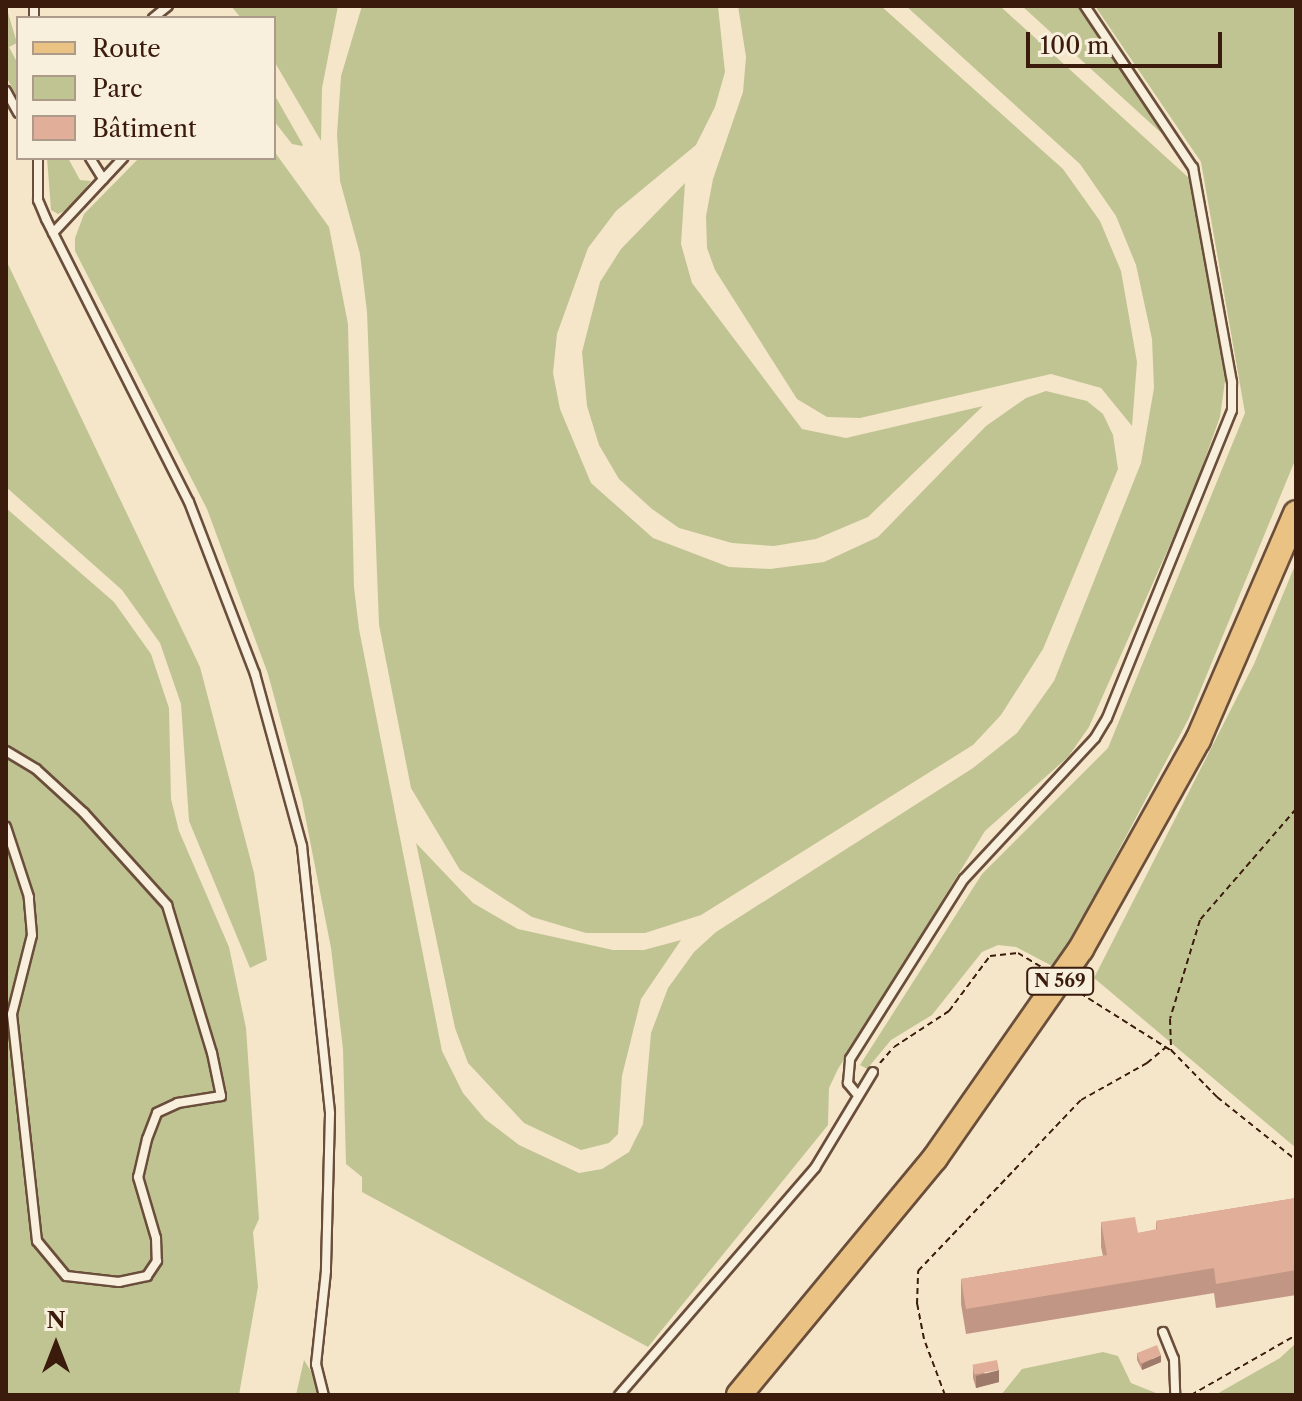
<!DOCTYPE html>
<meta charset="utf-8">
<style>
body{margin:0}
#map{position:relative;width:1302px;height:1401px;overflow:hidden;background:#f5e6c9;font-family:"Libre Caslon Text",serif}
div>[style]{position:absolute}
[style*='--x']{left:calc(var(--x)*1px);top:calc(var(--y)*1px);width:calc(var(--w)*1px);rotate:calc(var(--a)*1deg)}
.green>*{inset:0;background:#c0c493}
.path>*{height:2px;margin-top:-1px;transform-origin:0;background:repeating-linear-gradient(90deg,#3b1c0c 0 6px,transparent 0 10px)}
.roads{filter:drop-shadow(2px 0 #6a4e3b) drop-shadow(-2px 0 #6a4e3b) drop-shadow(0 2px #6a4e3b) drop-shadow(0 -2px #6a4e3b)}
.lane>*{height:8px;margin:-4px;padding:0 4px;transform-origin:4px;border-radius:4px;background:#f8efdc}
.primary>*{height:24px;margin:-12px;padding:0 12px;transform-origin:12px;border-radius:12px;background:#eac384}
.wall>*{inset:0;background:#c29684}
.shaded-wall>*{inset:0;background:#9e7a6b}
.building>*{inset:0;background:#e1af99;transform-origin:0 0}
span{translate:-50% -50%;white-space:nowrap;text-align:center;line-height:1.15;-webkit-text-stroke:6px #f8efdc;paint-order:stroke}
.shield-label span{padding:2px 6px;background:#f8efdc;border:2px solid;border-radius:6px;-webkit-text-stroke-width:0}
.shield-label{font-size:18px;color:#3b1c0c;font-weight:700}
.frame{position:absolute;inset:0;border:8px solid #3b1c0c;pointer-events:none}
.legend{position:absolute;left:16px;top:16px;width:260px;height:144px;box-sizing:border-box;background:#f8efdc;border:2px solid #ac9b89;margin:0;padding:10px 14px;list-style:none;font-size:24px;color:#3b1c0c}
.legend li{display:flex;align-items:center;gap:16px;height:40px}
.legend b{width:40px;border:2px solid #ac9b89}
.north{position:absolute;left:16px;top:1305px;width:80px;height:80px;-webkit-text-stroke:6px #f8efdc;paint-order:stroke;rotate:0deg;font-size:22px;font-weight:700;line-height:32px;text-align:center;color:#3b1c0c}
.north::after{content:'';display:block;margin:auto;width:28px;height:36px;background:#3b1c0c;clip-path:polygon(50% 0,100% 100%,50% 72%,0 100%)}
.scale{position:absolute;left:1026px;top:32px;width:196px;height:36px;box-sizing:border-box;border:4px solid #3b1c0c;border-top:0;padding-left:10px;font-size:24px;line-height:28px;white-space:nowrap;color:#3b1c0c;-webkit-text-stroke:6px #f8efdc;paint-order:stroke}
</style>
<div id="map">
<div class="green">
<div style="clip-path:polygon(6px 6px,17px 43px,9px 47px,18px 64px,18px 99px,6px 76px)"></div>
<div style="clip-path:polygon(231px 6px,338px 6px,322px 88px,321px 141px,274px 61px,274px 18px,241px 18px)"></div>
<div style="clip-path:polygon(362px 6px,718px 6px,725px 72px,715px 107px,696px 145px,616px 211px,588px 248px,557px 334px,553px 373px,560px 409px,591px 483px,653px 538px,729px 567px,770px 569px,824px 562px,878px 537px,986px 426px,1026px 398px,1046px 391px,1087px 401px,1103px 414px,1113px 435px,1118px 469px,1043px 649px,1001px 715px,973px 745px,701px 915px,645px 933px,586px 933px,532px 917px,460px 870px,411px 788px,379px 625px,367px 312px,360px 254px,340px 181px,337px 134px,341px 76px)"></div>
<div style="clip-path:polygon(738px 6px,881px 6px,1063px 169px,1100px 221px,1121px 271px,1137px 362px,1132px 426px,1101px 388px,1051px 374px,860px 418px,827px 417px,797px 399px,715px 270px,707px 248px,706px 216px,713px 179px,743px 92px,746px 57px)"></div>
<div style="clip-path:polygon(906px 6px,1000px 6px,1190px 179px,1226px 374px,1220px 417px,1192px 495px,1089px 727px,1068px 757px,985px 831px,838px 1069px,829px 1088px,828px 1125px,648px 1347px,362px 1192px,362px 1177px,346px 1164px,343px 1049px,331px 948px,302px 800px,268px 674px,207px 509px,75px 251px,75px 238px,84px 214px,139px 158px,274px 158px,274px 151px,329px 227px,348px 324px,354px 587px,359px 629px,442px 1051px,463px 1093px,485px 1119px,519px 1145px,579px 1173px,602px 1169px,629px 1152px,643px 1124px,651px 1033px,668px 988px,694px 952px,716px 932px,973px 768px,1017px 733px,1054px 681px,1141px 463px,1154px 388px,1152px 339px,1136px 265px,1116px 216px,1080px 164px)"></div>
<div style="clip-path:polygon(1022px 6px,1082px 6px,1173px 139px,1170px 141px)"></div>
<div style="clip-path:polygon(1095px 6px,1296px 6px,1296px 458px,1189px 718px,1056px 968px,1016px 947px,998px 945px,982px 952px,932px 1015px,891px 1040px,867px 1069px,860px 1065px,982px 874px,1108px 748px,1245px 413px,1201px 162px)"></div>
<div style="clip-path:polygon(274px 94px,303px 145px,302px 146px,292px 144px,274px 121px)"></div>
<div style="clip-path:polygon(47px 158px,68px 158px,80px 180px,91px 181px,69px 209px,58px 214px,51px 210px)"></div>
<div style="clip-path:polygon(685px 183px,681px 244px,692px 283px,802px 429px,846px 438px,983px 406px,868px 517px,816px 539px,774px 546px,732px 543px,679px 528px,652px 509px,619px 479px,599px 445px,587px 406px,582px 352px,600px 282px,621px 249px)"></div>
<div style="clip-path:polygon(6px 260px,200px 667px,254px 873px,267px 960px,250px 968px,189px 821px,181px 704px,160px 643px,122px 590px,6px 487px)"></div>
<div style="clip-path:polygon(6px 508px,114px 602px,151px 654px,169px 708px,171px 799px,179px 831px,229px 947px,246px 1028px,259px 1219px,253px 1232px,258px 1287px,239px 1395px,6px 1395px)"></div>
<div style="clip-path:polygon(1296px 563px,1296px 1148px,1094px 978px,1254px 664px)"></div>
<div style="clip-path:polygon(416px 843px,473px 903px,518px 929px,613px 950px,644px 950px,681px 940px,641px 999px,622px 1076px,618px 1134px,609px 1143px,581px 1150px,524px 1123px,468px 1063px,455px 1028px)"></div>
<div style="clip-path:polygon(1296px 1343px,1296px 1395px,1215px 1395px,1280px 1358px)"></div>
<div style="clip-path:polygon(1103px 1352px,1118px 1356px,1131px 1383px,1161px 1395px,1001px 1395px,1022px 1369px)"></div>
<div style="clip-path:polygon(304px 1360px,312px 1373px,319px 1395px,296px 1395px)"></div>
</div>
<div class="path">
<div style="--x:1296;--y:809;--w:147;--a:130.9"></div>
<div style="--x:1200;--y:920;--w:103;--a:106.9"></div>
<div style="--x:1170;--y:1019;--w:31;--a:88"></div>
<div style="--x:1171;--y:1050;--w:66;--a:45.6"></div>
<div style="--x:1217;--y:1097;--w:101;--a:38.6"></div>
<div style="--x:1080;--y:993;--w:107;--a:32.3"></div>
<div style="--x:880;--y:1063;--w:21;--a:-49"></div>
<div style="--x:894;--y:1047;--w:66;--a:-33.2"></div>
<div style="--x:949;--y:1011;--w:69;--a:-53.3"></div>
<div style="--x:990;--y:956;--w:28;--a:-6"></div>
<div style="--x:1018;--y:953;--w:29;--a:31"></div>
<div style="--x:945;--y:1395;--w:60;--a:-110.6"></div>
<div style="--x:924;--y:1339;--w:36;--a:-101"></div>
<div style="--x:917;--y:1304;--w:33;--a:-88"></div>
<div style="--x:918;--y:1271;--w:236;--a:-46.4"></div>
<div style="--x:1081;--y:1100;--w:76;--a:-29.3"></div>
<div style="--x:1147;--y:1063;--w:25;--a:-40"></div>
<div style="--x:1191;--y:1395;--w:121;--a:-29.7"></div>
</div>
<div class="roads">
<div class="lane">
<div style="--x:34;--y:8;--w:10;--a:90"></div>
<div style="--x:153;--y:18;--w:19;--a:-39"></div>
<div style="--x:6;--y:91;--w:25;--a:61"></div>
<div style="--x:38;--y:158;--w:42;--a:90"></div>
<div style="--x:38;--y:200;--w:21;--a:67"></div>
<div style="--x:46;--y:219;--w:317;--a:63.2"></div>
<div style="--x:189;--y:502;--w:184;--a:69"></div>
<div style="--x:255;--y:674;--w:178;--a:74.7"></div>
<div style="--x:302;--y:846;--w:269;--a:84"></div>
<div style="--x:330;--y:1114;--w:157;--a:91.5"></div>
<div style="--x:326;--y:1271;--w:94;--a:96.1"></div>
<div style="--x:316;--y:1364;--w:32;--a:76"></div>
<div style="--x:90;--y:158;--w:25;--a:58"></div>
<div style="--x:53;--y:233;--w:103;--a:-47"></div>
<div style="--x:6;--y:751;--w:35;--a:31"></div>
<div style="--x:36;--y:769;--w:65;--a:42.5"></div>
<div style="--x:84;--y:813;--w:124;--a:47.9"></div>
<div style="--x:167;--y:905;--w:155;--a:73.1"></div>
<div style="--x:212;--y:1053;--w:44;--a:78.2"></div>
<div style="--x:221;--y:1096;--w:44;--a:170.8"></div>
<div style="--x:178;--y:1103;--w:23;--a:155"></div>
<div style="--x:157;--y:1113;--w:28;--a:111"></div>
<div style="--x:147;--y:1139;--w:39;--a:103"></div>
<div style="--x:138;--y:1177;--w:64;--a:73.6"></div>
<div style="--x:156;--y:1238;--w:23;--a:88"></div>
<div style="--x:157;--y:1261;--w:18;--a:124"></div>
<div style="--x:147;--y:1276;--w:29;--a:168"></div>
<div style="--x:119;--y:1282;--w:53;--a:-173.5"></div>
<div style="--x:66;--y:1276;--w:45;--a:-129.6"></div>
<div style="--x:37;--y:1241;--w:228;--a:-96.3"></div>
<div style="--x:12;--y:1014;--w:81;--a:-75.8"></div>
<div style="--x:32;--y:935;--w:38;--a:-95"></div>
<div style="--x:29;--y:897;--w:74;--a:-108.2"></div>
<div style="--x:856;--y:1093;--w:13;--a:-129"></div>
<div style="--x:848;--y:1083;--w:24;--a:-85"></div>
<div style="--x:850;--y:1059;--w:213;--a:-57.7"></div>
<div style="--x:964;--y:879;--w:192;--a:-47.1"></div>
<div style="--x:1095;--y:738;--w:23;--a:-59"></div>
<div style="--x:1107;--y:718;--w:332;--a:-67.9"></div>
<div style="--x:1232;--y:410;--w:28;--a:-90"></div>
<div style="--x:1232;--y:382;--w:218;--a:-100.3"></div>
<div style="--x:1193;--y:168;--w:195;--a:-123.7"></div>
<div style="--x:1163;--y:1332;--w:29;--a:68"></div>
<div style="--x:1174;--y:1359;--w:36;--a:88"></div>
<div style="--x:619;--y:1395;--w:300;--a:-49.2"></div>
<div style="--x:815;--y:1168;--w:112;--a:-58.9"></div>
</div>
<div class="primary">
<div style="--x:739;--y:1395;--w:308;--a:-50.4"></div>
<div style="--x:935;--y:1158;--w:255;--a:-55.1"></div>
<div style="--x:1081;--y:949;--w:240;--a:-60.8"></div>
<div style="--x:1198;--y:740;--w:247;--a:-66.6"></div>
</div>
</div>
<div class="wall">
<div style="clip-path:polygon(1296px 1198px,1296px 1295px,1216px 1308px,1214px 1293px,966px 1334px,961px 1304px,961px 1279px,1103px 1256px,1101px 1247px,1101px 1222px,1138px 1233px,1156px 1230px,1156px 1221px)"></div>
<div style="clip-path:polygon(1137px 1353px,1161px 1362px,1142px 1370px,1137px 1360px)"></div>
<div style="clip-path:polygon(973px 1366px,999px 1382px,976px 1388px,973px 1378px)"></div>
</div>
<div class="shaded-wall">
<div style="clip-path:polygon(1161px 1355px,1161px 1362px,1142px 1370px,1142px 1364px)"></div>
<div style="clip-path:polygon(999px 1370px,999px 1382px,976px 1388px,976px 1376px)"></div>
</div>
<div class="building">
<div style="clip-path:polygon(1296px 1198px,1296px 1270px,1216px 1284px,1214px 1268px,966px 1309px,961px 1279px,1107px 1255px,1101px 1222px,1135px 1217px,1138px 1233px,1157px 1229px,1156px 1221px)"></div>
<div style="left:1157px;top:1345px;width:11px;height:22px;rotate:68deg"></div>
<div style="left:997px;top:1360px;width:10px;height:25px;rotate:79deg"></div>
</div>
<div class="shield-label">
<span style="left:1060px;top:981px">N 569</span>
</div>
<div class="frame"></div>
<ul class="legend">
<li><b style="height:10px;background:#eac384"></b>Route</li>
<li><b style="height:22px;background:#c0c493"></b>Parc</li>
<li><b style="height:22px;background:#e1af99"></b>Bâtiment</li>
</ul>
<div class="north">N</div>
<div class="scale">100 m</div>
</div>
